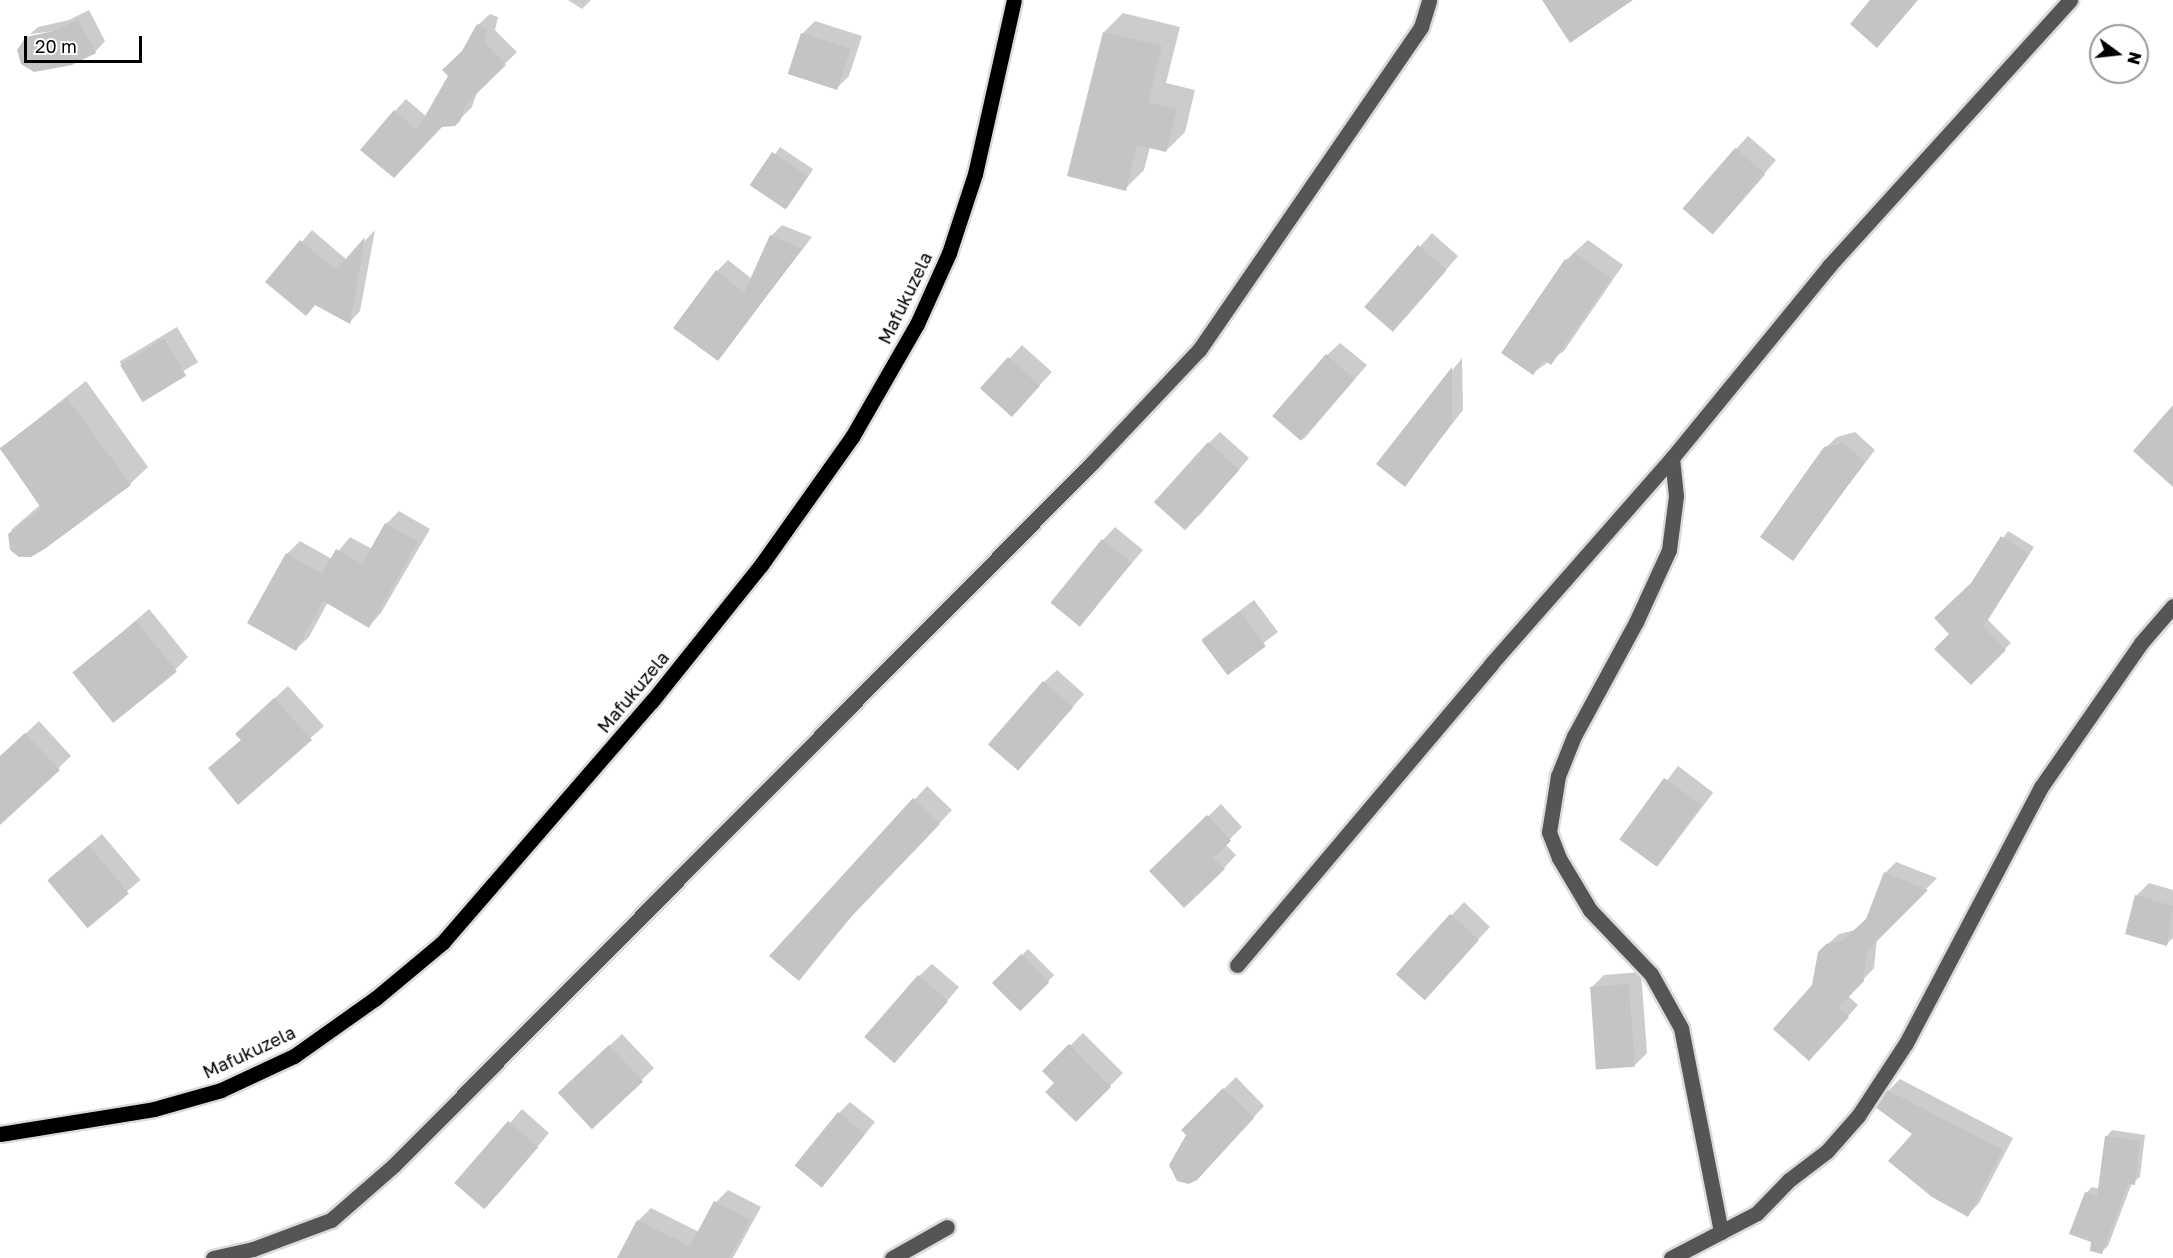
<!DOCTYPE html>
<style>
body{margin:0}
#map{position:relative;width:2173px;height:1258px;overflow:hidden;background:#fff;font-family:"Golos Text",sans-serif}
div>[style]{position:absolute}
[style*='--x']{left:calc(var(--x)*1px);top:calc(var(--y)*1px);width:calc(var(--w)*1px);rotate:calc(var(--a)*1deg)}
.shadow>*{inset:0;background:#0003;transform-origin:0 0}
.building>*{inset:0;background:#c4c4c4;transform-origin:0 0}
.roads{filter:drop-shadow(2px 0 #dbdbdb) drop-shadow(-2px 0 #dbdbdb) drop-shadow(0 2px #dbdbdb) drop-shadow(0 -2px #dbdbdb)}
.minor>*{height:15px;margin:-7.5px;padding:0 7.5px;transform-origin:7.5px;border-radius:7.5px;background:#555}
.major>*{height:15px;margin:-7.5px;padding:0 7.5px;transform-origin:7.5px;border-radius:7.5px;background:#000}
span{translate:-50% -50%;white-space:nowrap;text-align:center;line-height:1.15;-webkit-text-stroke:4.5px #fff;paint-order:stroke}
.street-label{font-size:18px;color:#000}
.north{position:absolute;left:2089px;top:24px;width:60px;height:60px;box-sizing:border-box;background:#fff;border:2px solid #999;border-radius:50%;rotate:105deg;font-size:16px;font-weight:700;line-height:24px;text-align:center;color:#000}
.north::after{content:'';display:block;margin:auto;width:21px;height:27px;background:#000;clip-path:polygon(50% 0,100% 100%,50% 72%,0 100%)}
.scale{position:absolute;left:24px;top:36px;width:118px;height:27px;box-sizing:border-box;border:3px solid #000;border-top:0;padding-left:8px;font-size:18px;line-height:21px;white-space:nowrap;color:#000;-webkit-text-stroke:4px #fff;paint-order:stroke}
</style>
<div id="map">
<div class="shadow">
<div style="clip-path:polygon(568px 0,591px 0,582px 9px)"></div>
<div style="clip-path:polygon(89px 10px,105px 41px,95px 52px,27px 38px,65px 30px,30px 34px,38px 27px,69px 20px)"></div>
<div style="clip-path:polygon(1123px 13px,1180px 27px,1166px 83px,1195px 90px,1185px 132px,1166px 151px,1150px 147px,1144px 170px,1125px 189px,1069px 175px,1104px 32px)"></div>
<div style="clip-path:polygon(490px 14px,498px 17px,495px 30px,517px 52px,478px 90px,472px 107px,454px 125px,442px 126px,398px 171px,395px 111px,406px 99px,427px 117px,478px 25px)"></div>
<div style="clip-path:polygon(815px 21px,862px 36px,849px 76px,836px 89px,802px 34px)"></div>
<div style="clip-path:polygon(1748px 136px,1776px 160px,1725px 220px,1736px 149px)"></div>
<div style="left:780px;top:147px;width:40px;height:47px;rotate:34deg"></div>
<div style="clip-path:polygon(782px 225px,812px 237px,718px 359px,717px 271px,728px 260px,752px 279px,771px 236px)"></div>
<div style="clip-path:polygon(312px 230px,347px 260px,375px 230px,360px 311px,350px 322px,316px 304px,306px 314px,267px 281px)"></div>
<div style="clip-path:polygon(1432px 233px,1458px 256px,1406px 317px,1367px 307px)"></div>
<div style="clip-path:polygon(1588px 240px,1623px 265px,1564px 351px,1533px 373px,1566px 260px)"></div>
<div style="left:177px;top:327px;width:41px;height:67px;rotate:59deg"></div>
<div style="clip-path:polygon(1340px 343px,1367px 365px,1303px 440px,1327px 355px)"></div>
<div style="clip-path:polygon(1022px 345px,1052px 372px,1024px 402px,982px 388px)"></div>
<div style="clip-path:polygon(1462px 358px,1463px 410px,1405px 485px,1378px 463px)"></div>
<div style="clip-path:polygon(86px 381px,148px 467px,130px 484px,15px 553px,9px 539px,12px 529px,40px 505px,0 449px)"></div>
<div style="clip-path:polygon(1220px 432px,1249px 458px,1198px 517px,1209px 443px)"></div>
<div style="clip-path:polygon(1855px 432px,1875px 450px,1792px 559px,1825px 448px,1837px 437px)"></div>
<div style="clip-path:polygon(399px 511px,430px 529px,381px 613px,369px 626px,328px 602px,309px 637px,296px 649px,287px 554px,300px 541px,332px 559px,350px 537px,372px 549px,386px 524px)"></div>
<div style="clip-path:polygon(1115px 527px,1143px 550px,1080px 624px,1103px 540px)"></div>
<div style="clip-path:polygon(2008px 531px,2034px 547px,1988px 620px,2011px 643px,1971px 683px,1951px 634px,1973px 583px)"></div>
<div style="left:1254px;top:600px;width:40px;height:65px;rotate:53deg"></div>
<div style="clip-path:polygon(149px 609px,188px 657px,176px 669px,75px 673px)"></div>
<div style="clip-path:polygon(1057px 670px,1084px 694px,1019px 768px,1044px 682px)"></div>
<div style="clip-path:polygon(288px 686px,324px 726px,238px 803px,210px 768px,242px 739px,250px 721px)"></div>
<div style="clip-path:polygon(39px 721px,71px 756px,19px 806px,0 786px,0 758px)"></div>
<div style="left:1678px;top:766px;width:44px;height:93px;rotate:37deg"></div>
<div style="clip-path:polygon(927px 786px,952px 810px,863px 903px,798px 979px,771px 955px)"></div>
<div style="clip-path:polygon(1221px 804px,1242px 827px,1225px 844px,1236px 855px,1224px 868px,1151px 871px)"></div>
<div style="left:102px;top:834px;width:60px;height:70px;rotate:50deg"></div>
<div style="clip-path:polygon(1896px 862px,1937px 878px,1877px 939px,1874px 968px,1848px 996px,1858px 1005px,1820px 1048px,1813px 986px,1819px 952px,1839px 934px,1855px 930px,1867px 919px,1885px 873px)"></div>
<div style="clip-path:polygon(2149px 883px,2173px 890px,2173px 938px,2167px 944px,2136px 896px)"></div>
<div style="clip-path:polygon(1464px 902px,1490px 927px,1436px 985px,1398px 973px)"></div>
<div style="left:1028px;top:949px;width:37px;height:48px;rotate:45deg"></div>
<div style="clip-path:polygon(932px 964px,959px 987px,907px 1048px,919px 976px)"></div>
<div style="clip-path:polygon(1641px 972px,1647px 1053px,1634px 1066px,1591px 988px,1604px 975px)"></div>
<div style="clip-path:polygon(1083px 1033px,1123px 1073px,1076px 1120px,1056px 1083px,1044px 1071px)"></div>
<div style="clip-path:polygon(622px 1034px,654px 1068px,593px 1128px,573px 1080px)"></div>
<div style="clip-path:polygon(1236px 1077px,1264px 1106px,1208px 1167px,1183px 1130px)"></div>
<div style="clip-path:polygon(1900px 1079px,2013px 1138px,1979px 1203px,1968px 1215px,1888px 1091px)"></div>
<div style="clip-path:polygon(850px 1102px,875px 1122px,822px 1187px,839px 1113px)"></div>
<div style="clip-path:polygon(522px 1109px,549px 1133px,497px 1195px,457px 1184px)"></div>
<div style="clip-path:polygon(2112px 1130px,2145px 1135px,2140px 1177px,2132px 1183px,2108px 1246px,2101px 1252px,2093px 1241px,2086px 1193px,2092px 1187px,2099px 1189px,2106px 1137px)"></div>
<div style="clip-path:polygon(728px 1190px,761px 1207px,733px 1258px,648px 1258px,625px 1245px,638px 1221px,651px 1208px,699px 1232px,716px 1202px)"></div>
</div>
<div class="building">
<div style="clip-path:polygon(1542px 0,1633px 0,1570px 43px)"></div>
<div style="clip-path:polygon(1870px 0,1918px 0,1877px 48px,1850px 24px)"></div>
<div style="clip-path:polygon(78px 19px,96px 53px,72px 65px,34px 72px,21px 64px,17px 50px,26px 37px,58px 30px)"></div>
<div style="clip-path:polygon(477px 24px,487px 29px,484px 42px,506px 65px,467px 103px,460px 121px,455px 126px,442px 127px,394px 178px,360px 150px,394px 110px,417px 130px,448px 76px,442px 70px,462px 51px)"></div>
<div style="clip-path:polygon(1103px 32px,1162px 46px,1148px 102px,1177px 109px,1166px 152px,1137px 145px,1126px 191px,1067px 176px)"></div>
<div style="left:801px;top:33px;width:52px;height:43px;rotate:18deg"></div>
<div style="left:1735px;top:148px;width:40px;height:80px;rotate:41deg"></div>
<div style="left:772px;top:152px;width:43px;height:40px;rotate:34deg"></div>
<div style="clip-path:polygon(770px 235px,802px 249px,718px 361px,673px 328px,716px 270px,744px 293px)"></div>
<div style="clip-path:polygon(365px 237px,350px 324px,315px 305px,306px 316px,265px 282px,300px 240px,336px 270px)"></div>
<div style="left:1418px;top:245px;width:38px;height:82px;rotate:41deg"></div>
<div style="clip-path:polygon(1574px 252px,1611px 278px,1551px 365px,1544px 360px,1533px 375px,1501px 353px,1565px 259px,1568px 261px)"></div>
<div style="left:164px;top:339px;width:43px;height:51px;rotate:59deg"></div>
<div style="left:1326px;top:354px;width:38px;height:82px;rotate:41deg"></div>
<div style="left:1008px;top:357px;width:43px;height:42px;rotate:42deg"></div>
<div style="clip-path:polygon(1452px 367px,1452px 423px,1405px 487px,1376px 464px)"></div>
<div style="clip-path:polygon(67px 398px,131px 485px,46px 548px,31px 557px,19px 557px,10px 550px,8px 534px,41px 508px,0 448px)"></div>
<div style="clip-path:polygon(2173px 405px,2173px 487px,2133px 451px)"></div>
<div style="left:1208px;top:442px;width:42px;height:81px;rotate:42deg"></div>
<div style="clip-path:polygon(1843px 443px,1865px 462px,1793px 561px,1760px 537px,1824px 447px)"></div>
<div style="clip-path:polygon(385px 523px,418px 542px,369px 628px,323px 601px,296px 651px,247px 623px,286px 553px,322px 574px,336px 549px,362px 564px)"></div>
<div style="clip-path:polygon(2001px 536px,2029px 554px,1983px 626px,2006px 650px,1971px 685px,1934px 649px,1949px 634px,1934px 618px,1971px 583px)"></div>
<div style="left:1102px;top:539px;width:38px;height:82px;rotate:39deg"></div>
<div style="left:1240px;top:612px;width:43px;height:48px;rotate:53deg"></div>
<div style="left:136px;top:621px;width:65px;height:82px;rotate:51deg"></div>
<div style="left:1043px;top:681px;width:40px;height:84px;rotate:41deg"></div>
<div style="clip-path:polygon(274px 698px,312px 740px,238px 805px,208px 768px,241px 740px,235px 734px)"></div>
<div style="clip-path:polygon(25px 733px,60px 770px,0 825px,0 756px)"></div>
<div style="left:1664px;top:778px;width:46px;height:76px;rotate:36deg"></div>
<div style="clip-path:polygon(913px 798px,940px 824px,850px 918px,799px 981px,769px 956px)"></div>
<div style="clip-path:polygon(1207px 815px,1231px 841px,1213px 858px,1225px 869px,1184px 908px,1149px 871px)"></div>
<div style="left:89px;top:846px;width:62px;height:54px;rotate:50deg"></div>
<div style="clip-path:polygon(1884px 872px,1928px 890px,1866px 952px,1864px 981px,1838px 1008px,1849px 1017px,1809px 1061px,1773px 1029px,1812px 985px,1818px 952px,1826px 944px,1842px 941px,1866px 919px)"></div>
<div style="clip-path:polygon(2135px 895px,2173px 906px,2167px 946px,2125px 934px)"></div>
<div style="left:1450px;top:914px;width:39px;height:81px;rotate:42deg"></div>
<div style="left:1021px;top:954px;width:40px;height:41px;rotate:45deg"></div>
<div style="left:918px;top:975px;width:40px;height:82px;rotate:41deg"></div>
<div style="left:1629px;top:984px;width:83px;height:39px;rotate:86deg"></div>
<div style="clip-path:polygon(1069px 1044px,1111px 1087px,1076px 1122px,1045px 1092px,1054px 1083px,1042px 1071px)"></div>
<div style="left:609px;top:1045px;width:50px;height:70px;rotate:47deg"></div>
<div style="clip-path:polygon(1223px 1088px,1254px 1118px,1197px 1180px,1189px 1184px,1177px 1181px,1169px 1165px,1186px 1135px,1181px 1130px)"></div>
<div style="clip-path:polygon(1887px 1090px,2003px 1150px,1968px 1217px,1932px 1197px,1888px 1161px,1912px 1134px,1875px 1107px)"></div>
<div style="left:838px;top:1112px;width:35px;height:69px;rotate:39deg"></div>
<div style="left:508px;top:1121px;width:40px;height:82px;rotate:41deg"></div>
<div style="clip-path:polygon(2105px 1136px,2140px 1141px,2135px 1185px,2128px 1184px,2102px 1254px,2090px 1251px,2091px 1242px,2069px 1234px,2085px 1192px,2097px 1196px)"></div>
<div style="clip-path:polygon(714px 1201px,750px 1220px,729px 1258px,617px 1258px,637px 1220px,690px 1246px)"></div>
</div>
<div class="roads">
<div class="minor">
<div style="--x:1672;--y:458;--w:38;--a:84"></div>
<div style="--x:1676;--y:496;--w:54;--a:97.4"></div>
<div style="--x:1669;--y:550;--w:79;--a:114.6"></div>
<div style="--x:1636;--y:622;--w:130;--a:118.5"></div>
<div style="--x:1574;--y:736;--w:43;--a:111.8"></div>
<div style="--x:1558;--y:776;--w:57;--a:99.1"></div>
<div style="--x:1549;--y:832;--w:28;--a:69"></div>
<div style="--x:1559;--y:858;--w:61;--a:59.2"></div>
<div style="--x:1590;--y:910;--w:88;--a:46.4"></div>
<div style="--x:1651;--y:974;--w:62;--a:60.9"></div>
<div style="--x:1681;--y:1028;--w:208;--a:78.9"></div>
<div style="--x:1237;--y:965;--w:394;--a:-49.8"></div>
<div style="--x:1491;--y:664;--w:274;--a:-48.7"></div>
<div style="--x:1672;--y:458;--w:248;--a:-50.7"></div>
<div style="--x:1829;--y:266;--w:359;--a:-47.8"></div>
<div style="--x:213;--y:1258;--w:41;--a:-12.7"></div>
<div style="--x:253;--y:1249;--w:83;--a:-20.4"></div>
<div style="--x:331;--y:1220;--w:84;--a:-41.1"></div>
<div style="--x:394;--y:1165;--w:990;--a:-45.16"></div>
<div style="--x:1092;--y:463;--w:156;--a:-46.6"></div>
<div style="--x:1199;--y:350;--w:392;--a:-55.5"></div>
<div style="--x:1421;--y:27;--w:28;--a:-73"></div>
<div style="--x:892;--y:1258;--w:63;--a:-29.4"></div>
<div style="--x:1671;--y:1258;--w:97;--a:-27.6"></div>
<div style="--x:1757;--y:1213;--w:46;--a:-45.9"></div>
<div style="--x:1789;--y:1180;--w:48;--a:-37.3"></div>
<div style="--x:1827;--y:1151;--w:47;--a:-48.5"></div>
<div style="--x:1858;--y:1116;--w:87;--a:-56.7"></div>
<div style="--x:1906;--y:1043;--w:289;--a:-62.2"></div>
<div style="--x:2041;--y:787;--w:175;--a:-55.2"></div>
<div style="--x:2141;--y:643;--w:49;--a:-49.1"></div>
</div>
<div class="major">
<div style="--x:0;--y:1134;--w:156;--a:-9.2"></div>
<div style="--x:154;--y:1109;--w:70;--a:-15.8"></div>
<div style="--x:221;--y:1090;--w:81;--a:-25"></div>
<div style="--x:294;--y:1056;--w:100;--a:-35.3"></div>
<div style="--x:376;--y:998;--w:87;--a:-39.9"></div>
<div style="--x:443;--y:942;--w:319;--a:-49.1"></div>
<div style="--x:652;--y:701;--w:174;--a:-51.3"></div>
<div style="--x:761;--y:565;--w:157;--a:-54.6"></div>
<div style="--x:852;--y:437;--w:130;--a:-60.1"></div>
<div style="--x:917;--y:324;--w:78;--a:-65.7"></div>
<div style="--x:949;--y:253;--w:83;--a:-71.8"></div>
<div style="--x:975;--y:174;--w:178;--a:-77.4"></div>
</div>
</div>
<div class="street-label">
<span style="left:905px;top:298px;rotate:-64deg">Mafukuzela</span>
<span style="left:633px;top:692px;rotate:-50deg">Mafukuzela</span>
<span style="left:249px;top:1052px;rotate:-25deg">Mafukuzela</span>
</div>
<div class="north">N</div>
<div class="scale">20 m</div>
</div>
